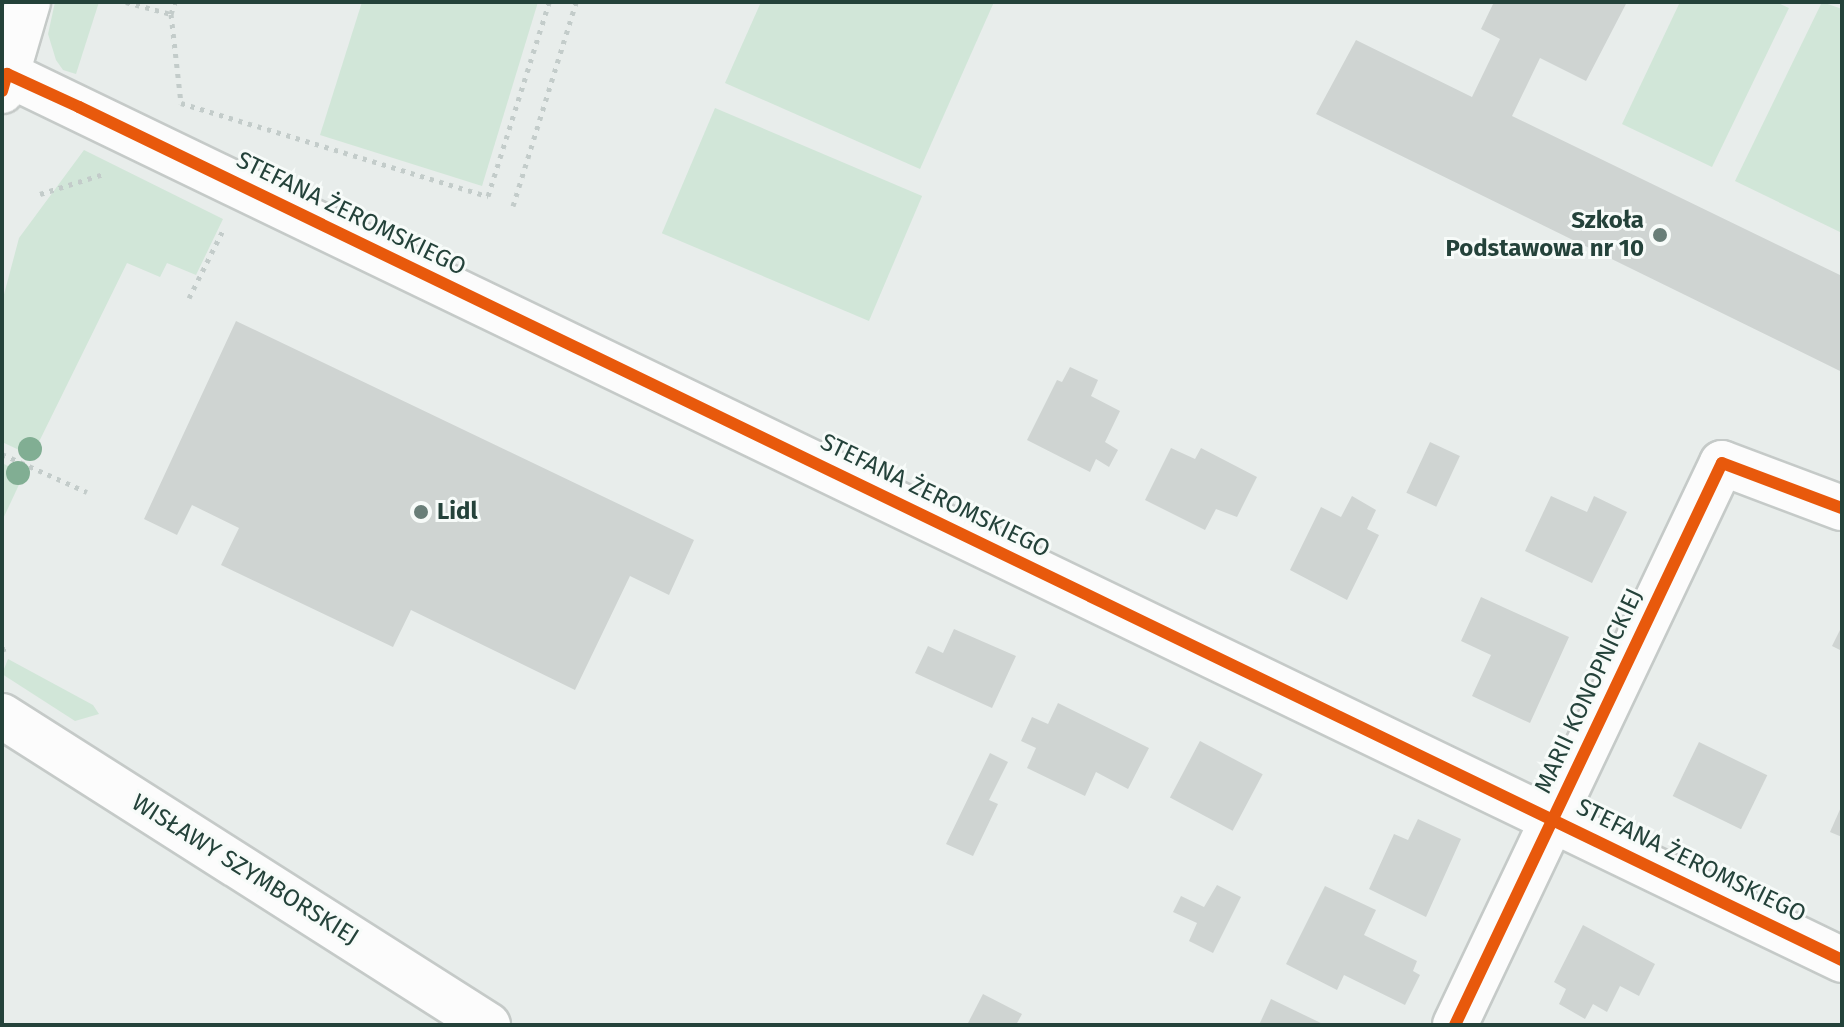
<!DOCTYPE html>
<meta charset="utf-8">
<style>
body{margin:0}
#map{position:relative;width:1844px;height:1027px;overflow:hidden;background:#e8edeb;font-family:"Fira Sans",sans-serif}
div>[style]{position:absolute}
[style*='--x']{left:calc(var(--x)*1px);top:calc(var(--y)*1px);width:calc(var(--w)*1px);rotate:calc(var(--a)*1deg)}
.green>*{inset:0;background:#d1e6d8;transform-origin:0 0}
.building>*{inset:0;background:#cfd4d2;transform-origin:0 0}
.path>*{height:5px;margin-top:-2.5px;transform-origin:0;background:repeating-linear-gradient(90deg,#c3ccca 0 4px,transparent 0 10px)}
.roads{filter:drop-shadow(2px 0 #c5cac8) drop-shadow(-2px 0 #c5cac8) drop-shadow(0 2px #c5cac8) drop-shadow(0 -2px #c5cac8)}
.street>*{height:44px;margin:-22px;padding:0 22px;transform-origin:22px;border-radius:22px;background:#fcfcfc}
.secondary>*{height:44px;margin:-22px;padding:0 22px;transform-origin:22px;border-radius:22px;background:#fcfcfc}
.cycleway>*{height:12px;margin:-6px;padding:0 6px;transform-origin:6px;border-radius:6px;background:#e8590c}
.trees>*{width:24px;height:24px;margin:-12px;border-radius:50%;background:#81ae93}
.dots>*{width:22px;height:22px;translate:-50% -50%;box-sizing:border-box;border:4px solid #f7fbf9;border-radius:50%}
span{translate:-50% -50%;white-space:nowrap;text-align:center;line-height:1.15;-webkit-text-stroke:6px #f7fbf9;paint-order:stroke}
.street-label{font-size:24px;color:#24423a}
.poi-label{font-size:24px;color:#24423a;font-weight:700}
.right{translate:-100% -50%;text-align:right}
.left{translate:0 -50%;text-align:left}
.frame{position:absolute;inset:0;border:4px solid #24423a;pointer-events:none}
</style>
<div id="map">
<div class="green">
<div style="clip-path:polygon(55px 2px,99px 2px,76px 74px,63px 70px,56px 60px,48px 34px)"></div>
<div style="clip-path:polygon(362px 2px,538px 2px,482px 186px,320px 135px)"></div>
<div style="clip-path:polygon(761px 2px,994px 2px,920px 169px,725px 83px)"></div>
<div style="clip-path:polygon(1680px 2px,1776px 2px,1789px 8px,1712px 167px,1622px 124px)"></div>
<div style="clip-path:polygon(1822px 2px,1842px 9px,1842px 233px,1735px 181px)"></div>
<div style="left:715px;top:108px;width:225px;height:136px;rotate:23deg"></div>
<div style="clip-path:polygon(84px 150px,223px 219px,196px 275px,167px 263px,160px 277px,127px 263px,32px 456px,2px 442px,2px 302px,19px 238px)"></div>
<div style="clip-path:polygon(2px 463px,24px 474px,2px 521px)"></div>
<div style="clip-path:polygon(8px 659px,93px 705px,99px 714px,75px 721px,2px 674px)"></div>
</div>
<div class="building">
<div style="clip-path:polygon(1494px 2px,1627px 2px,1586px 81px,1540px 58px,1512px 116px,1842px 276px,1842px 372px,1316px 114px,1356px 40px,1472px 97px,1500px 39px,1481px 29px)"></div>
<div style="clip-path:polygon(236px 321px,694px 540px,669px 595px,630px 576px,575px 690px,411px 610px,393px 647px,221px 565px,239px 528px,192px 505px,177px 535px,144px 519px)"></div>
<div style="clip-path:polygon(1070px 367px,1098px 380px,1091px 396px,1120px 411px,1105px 442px,1118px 450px,1109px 467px,1096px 459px,1090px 472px,1027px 440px,1057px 380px,1062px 382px)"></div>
<div style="left:1430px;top:442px;width:33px;height:56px;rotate:25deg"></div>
<div style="clip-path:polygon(1171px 448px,1195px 459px,1201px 448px,1257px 477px,1237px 517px,1216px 509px,1205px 530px,1145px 500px)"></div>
<div style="clip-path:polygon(1352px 496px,1376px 510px,1367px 529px,1379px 535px,1347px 600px,1290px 570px,1321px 507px,1341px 517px)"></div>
<div style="clip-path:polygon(1551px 496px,1587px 512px,1594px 496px,1627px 512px,1592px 583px,1525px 551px)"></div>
<div style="clip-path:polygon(1481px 597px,1569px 637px,1530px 723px,1472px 696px,1491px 655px,1461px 641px)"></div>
<div style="clip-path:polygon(1842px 626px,1842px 651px,1832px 646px)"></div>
<div style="clip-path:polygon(954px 629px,1016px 656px,992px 708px,915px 673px,928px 646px,943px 653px)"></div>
<div style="clip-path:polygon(1058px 703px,1149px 748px,1128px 789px,1096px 772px,1085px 796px,1027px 768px,1036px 748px,1021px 741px,1032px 717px,1048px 724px)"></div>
<div style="left:1200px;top:741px;width:71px;height:64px;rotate:28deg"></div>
<div style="left:1699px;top:742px;width:76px;height:60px;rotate:26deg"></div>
<div style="clip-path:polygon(990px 753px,1008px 762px,989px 800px,998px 804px,973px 856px,946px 844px)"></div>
<div style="clip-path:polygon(1842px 805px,1842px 837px,1830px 832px)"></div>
<div style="clip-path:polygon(1418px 819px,1461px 839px,1426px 917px,1369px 889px,1394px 834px,1408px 840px)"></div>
<div style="clip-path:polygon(1217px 885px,1241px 897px,1213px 953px,1189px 941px,1197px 923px,1173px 912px,1181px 896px,1204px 907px)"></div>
<div style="clip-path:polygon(1325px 886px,1376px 910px,1364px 935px,1417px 961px,1413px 971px,1420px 975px,1405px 1005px,1344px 975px,1337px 990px,1286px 964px)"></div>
<div style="clip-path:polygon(1583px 925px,1655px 964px,1639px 996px,1620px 986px,1607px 1012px,1593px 1004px,1585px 1019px,1559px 1004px,1566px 989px,1554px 982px)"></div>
<div style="clip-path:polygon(983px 994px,1022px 1014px,1016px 1025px,967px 1025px)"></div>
<div style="clip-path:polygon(1271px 999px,1325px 1025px,1259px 1025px)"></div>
</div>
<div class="path">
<div style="--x:126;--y:2;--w:47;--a:14.9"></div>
<div style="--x:171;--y:14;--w:13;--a:-72"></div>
<div style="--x:171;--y:14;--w:90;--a:83.6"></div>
<div style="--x:181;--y:103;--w:321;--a:16.9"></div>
<div style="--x:488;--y:196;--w:203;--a:-72.5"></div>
<div style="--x:40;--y:194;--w:67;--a:-17.4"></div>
<div style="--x:513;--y:206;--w:214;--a:-72.8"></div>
<div style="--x:189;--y:298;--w:76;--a:-63.4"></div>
<div style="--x:2;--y:454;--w:93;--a:24.1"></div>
<div style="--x:2;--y:650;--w:4;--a:-27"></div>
</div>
<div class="roads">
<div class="street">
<div style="--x:7;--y:74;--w:2038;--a:25.77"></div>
<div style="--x:2;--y:716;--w:576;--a:32.45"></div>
<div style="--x:1455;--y:1025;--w:622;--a:-64.59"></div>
<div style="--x:1722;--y:463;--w:128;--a:20.6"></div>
</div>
<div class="secondary">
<div style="--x:2;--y:91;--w:93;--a:-73.7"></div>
</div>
</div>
<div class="cycleway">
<div style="--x:2;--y:91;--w:18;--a:-74"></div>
<div style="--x:7;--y:74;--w:79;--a:24.6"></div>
<div style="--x:79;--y:107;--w:1959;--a:25.82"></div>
<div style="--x:1455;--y:1025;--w:622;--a:-64.59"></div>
<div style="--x:1722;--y:463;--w:128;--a:20.6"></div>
</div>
<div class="trees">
<div style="left:30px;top:449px"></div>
<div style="left:18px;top:473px"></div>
</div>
<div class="dots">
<div style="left:1660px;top:235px;background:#697e78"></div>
<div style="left:421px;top:512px;background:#697e78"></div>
</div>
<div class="street-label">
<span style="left:351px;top:214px;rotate:26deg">STEFANA ŻEROMSKIEGO</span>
<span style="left:935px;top:496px;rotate:26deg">STEFANA ŻEROMSKIEGO</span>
<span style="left:1589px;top:691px;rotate:-65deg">MARII KONOPNICKIEJ</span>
<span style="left:1691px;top:861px;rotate:26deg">STEFANA ŻEROMSKIEGO</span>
<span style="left:245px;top:870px;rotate:32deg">WISŁAWY SZYMBORSKIEJ</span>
</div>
<div class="poi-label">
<span class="right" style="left:1644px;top:235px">Szkoła<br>Podstawowa nr 10</span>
<span class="left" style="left:437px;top:512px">Lidl</span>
</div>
<div class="frame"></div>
</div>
